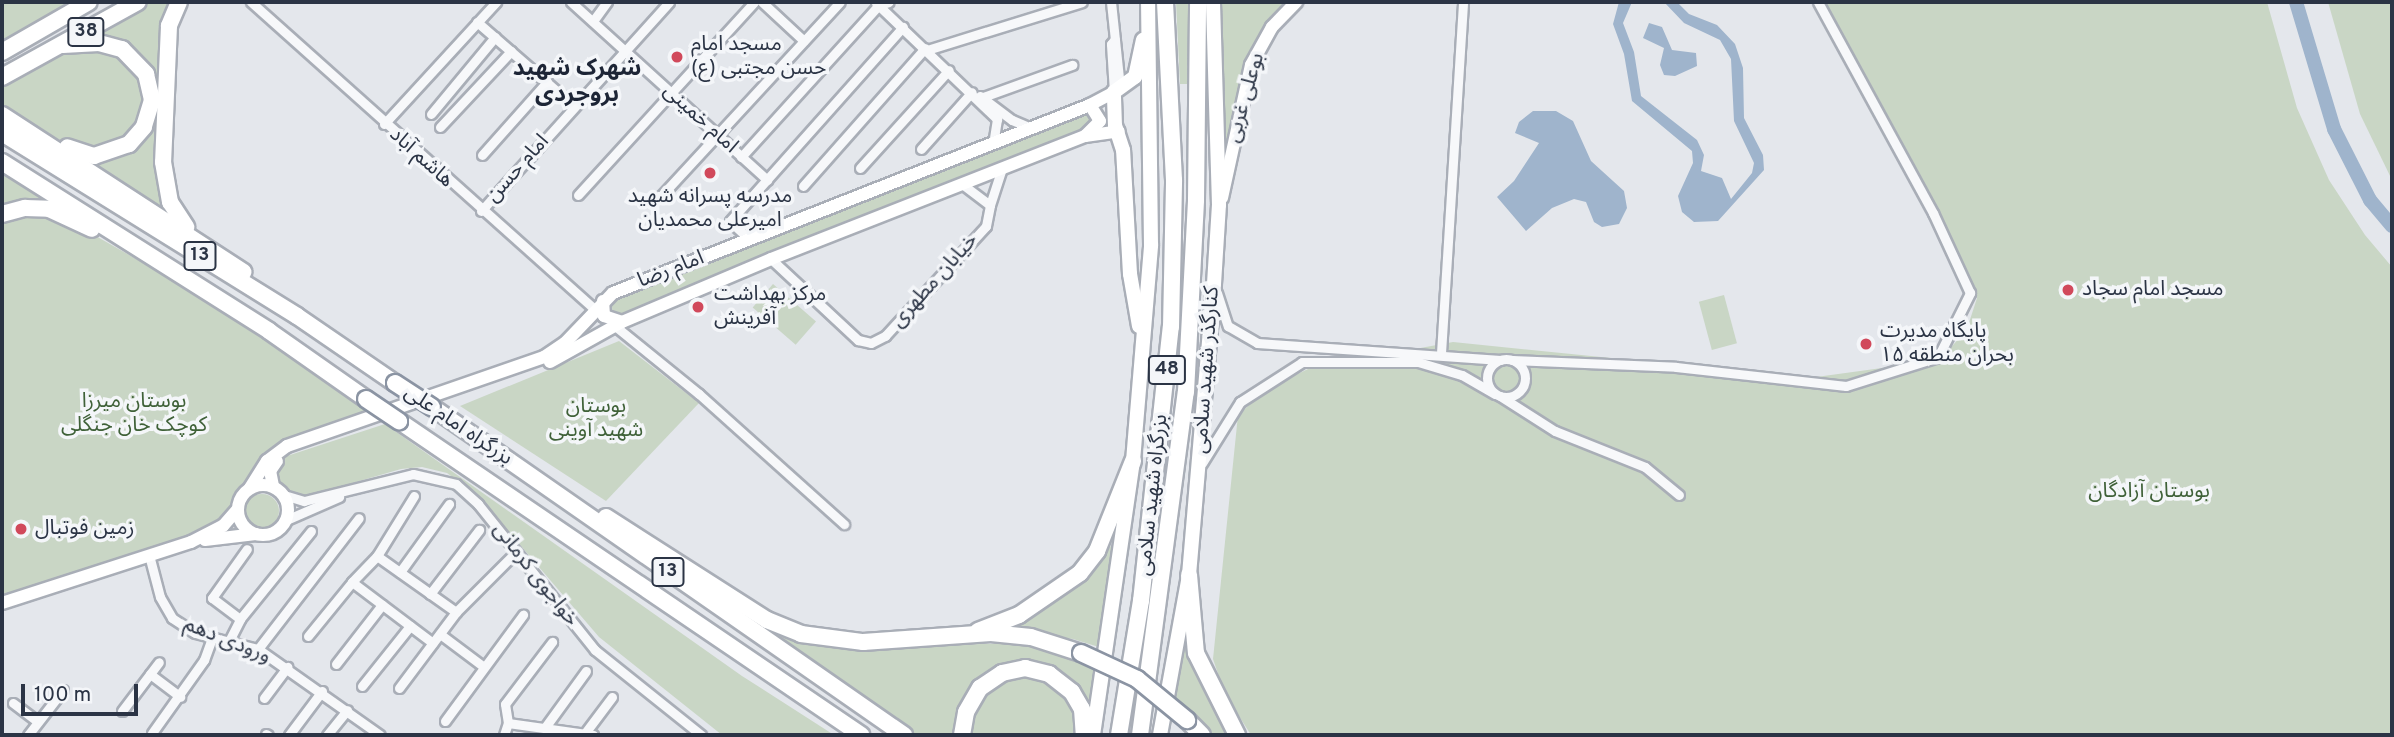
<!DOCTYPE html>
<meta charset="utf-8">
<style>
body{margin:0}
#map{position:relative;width:2394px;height:737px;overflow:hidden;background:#e4e7ec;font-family:Overpass,"Noto Sans Arabic",sans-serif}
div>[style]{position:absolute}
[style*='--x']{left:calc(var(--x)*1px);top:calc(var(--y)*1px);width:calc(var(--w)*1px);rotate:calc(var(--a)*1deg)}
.green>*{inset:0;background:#c9d6c5;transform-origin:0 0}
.round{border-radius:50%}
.water>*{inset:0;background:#9fb4cc}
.river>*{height:14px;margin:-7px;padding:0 7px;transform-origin:7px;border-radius:7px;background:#9fb4cc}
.roads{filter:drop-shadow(2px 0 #a9aeb7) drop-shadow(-2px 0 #a9aeb7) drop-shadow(0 2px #a9aeb7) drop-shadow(0 -2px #a9aeb7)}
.street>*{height:9px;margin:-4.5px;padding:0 4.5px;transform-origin:4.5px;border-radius:4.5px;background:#f7f8fa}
.street>.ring{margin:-4.5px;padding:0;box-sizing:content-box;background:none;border:9px solid #f7f8fa;border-radius:50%}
.secondary>*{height:12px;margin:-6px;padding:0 6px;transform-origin:6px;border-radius:6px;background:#fff}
.secondary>.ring{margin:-6px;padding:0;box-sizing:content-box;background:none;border:12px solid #fff;border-radius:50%}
.primary>*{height:14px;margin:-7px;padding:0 7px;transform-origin:7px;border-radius:7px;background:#fff}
.highway>*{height:16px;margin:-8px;padding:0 8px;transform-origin:8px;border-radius:8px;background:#fff}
.bridges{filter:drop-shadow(2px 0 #8b94a3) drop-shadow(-2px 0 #8b94a3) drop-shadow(0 2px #8b94a3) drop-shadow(0 -2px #8b94a3)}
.highway-bridge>*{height:16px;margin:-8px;padding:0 8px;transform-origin:8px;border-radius:8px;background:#fff}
.dots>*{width:19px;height:19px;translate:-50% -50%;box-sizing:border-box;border:4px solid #f4f6f9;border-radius:50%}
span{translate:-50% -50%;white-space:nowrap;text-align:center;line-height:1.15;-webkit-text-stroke:7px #f4f6f9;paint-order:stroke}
.shield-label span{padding:2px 5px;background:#f4f6f9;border:2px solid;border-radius:5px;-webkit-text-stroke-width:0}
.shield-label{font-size:19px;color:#2b3445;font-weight:700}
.poi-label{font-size:21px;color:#2b3445}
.left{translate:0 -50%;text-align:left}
.street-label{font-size:21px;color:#2b3445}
.park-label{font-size:21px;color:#3f6138}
.neighbourhood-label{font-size:23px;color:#1d2536;font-weight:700}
.frame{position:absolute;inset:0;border:4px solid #2b3445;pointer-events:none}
.scale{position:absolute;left:21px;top:684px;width:117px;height:32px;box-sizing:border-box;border:4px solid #2b3445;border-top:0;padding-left:9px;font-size:21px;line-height:24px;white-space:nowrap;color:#2b3445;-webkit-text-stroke:5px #f4f6f9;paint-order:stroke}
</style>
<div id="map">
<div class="green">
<div style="clip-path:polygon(2px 2px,82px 2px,2px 46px)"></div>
<div style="clip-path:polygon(151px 2px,174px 2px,160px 113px,179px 224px,73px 154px,145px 134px,147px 68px,83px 41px)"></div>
<div style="clip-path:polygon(1176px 2px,1189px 2px,1198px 209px,1190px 80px,1189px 84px,1180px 84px)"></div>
<div style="clip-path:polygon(1216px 2px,1291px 2px,1245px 70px,1225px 167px)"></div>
<div style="clip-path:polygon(1826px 2px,2267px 2px,2297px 108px,2329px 180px,2365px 235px,2392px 267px,2392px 735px,1251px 735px,1225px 694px,1213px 659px,1238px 415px,1268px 388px,1325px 361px,1339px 363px,1453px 342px,1809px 378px,1911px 364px,1947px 352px,1967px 329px,1977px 298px)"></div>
<div style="clip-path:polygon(2328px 2px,2392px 2px,2392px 180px,2360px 114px)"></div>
<div style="clip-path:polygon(92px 46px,127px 57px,147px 90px,139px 130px,100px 152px,67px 144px,2px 109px,2px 85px,64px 52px)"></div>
<div style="clip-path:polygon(1088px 112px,1094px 119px,1084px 130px,622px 315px,613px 314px,611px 302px,623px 296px)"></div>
<div style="clip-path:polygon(2px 169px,74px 216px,2px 212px)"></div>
<div style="clip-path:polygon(22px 211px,73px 223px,145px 264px,246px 327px,370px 414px,290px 443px,240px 492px,227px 517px,205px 531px,2px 599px,2px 218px)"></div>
<div style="left:773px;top:284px;width:57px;height:31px;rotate:41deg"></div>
<div style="left:1724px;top:295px;width:50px;height:26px;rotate:75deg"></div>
<div style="clip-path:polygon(619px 341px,699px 403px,606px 501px,460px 406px)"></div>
<div style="clip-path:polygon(385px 424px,742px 676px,834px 735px,722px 735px,599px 637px,478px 496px,447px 473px,422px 467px,401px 469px,304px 497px,278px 485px,275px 469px,287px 456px)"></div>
<div class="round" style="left:245px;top:494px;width:34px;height:34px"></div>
<div style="clip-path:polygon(1119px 536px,1102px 648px,1073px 639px,1001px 628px,1020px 623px,1083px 581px)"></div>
<div style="clip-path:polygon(1186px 614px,1232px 735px,1207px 735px,1170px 699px)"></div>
<div style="clip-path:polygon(759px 621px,836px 648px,1018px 643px,1101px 665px,1088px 718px,1049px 670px,984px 680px,959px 735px,915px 735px,756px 626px)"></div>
<div style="clip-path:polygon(1028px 672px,1069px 693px,1083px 735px,965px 735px,988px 684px)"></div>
</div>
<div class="water">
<div style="clip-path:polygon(1619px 2px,1632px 2px,1623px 23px,1634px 52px,1641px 96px,1697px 140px,1704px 155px,1701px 171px,1722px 178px,1731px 199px,1752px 173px,1754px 163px,1734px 121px,1731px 59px,1720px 40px,1684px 23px,1664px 2px,1677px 2px,1689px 14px,1717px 25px,1735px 44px,1743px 68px,1744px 118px,1763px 155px,1764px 170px,1718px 221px,1694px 222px,1682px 212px,1678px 196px,1693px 163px,1692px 151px,1632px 101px,1624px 54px,1613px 24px)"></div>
<div style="clip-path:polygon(1649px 23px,1662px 27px,1672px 50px,1696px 53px,1697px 66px,1675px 76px,1664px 75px,1660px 65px,1664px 48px,1643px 38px)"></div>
<div style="clip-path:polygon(1533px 111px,1556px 111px,1573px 121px,1591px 161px,1624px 191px,1627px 208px,1619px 224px,1602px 227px,1594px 222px,1586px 202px,1574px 199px,1552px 208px,1526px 231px,1497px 197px,1514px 181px,1539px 143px,1515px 133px,1519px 122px)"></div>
</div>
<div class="river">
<div style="--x:2296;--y:2;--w:133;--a:73.3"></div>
<div style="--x:2334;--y:129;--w:80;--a:63.1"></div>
<div style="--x:2370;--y:200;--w:34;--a:50"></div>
</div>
<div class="roads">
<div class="street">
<div style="--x:251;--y:2;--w:462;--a:41.8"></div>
<div style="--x:571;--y:2;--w:265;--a:42.2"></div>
<div style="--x:762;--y:2;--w:57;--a:42.9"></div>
<div style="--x:1111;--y:2;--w:86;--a:84"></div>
<div style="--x:876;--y:3;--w:168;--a:43.8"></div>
<div style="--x:997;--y:119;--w:24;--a:99"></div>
<div style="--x:593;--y:21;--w:24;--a:-54"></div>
<div style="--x:477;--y:22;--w:128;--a:40.9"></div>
<div style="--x:927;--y:50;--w:162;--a:-17.2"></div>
<div style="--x:1114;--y:92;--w:48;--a:-93.6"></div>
<div style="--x:1111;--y:44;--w:6;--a:-51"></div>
<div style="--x:980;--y:96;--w:40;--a:37"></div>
<div style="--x:1012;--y:120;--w:21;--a:23"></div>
<div style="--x:983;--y:97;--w:95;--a:-19.8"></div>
<div style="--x:431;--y:114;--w:100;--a:-50.3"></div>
<div style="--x:384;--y:124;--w:166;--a:-47.4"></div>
<div style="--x:440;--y:127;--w:104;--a:-46.9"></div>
<div style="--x:921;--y:149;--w:76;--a:-48.2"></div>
<div style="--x:482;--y:155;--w:98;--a:-48.3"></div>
<div style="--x:741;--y:157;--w:205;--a:-47.8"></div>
<div style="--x:879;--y:5;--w:10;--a:-17"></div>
<div style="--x:860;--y:168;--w:132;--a:-47.8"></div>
<div style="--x:962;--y:184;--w:35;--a:37"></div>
<div style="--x:990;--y:205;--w:39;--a:-72"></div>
<div style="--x:803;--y:186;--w:184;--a:-48.5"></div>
<div style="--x:578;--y:195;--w:261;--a:-47.6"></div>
<div style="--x:660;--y:197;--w:265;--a:-47.3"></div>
<div style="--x:481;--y:211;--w:281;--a:-48"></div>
<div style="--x:749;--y:239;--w:26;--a:-137"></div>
<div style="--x:730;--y:221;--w:260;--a:-48.3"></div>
<div style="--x:771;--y:259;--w:119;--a:43"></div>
<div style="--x:858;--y:340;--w:13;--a:13"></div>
<div style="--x:871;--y:343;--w:16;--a:-27"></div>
<div style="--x:885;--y:336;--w:149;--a:-47.4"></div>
<div style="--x:986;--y:226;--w:21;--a:-79"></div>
<div style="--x:1217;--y:293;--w:35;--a:72"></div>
<div style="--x:1228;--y:326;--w:34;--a:30"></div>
<div style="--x:1257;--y:343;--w:244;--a:4"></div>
<div style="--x:615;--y:326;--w:108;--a:39"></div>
<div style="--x:699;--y:394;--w:195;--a:41.9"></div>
<div style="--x:1441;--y:353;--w:352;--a:-86.4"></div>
<div class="ring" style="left:1487px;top:359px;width:29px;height:29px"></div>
<div style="--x:1512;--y:360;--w:164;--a:2.4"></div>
<div style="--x:1676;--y:367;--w:171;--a:6.4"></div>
<div style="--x:1846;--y:386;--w:96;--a:-17.5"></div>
<div style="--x:1938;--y:357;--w:72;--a:-63.4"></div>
<div style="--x:1970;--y:293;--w:88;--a:-114.8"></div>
<div style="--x:1933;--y:213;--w:240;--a:-118.6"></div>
<div style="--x:1500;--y:396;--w:65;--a:32.5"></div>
<div style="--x:1555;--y:431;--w:97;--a:21.8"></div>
<div style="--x:1645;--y:467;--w:44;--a:39.5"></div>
<div style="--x:1202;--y:463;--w:72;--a:-58.1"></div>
<div style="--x:1240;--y:402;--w:74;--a:-32.8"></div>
<div style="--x:1302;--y:362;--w:116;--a:0"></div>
<div style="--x:1418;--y:362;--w:46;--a:16.5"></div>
<div style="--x:1462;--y:375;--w:38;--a:30"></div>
<div style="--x:284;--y:495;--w:21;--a:17"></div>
<div style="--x:304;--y:501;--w:112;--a:-13.9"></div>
<div style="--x:413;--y:474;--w:44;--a:13.1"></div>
<div style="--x:456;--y:484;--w:30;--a:42"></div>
<div style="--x:478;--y:504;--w:187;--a:51.3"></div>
<div style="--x:595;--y:650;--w:136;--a:38.7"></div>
<div style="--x:414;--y:496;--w:70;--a:121.7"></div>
<div style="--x:377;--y:556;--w:36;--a:134"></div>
<div style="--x:352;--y:582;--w:101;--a:37"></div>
<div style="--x:286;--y:520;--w:58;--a:-23.5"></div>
<div style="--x:149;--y:555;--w:43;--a:75.3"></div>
<div style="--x:160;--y:597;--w:24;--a:60"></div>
<div style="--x:172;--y:618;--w:27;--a:33"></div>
<div style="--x:195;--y:633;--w:65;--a:14.3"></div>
<div style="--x:258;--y:649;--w:149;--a:35.2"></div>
<div style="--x:377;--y:556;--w:97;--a:35.3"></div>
<div style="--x:400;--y:572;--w:84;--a:-54.2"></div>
<div style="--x:430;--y:594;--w:81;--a:-52.6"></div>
<div style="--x:240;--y:619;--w:35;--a:-143"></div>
<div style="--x:212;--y:598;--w:60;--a:-54.5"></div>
<div style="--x:440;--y:634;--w:55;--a:36.9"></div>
<div style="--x:308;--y:636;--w:70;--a:-50.8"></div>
<div style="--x:228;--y:643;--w:27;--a:-63"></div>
<div style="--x:240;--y:619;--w:113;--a:-51.1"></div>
<div style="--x:258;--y:649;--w:165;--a:-52.4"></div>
<div style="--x:336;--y:664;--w:75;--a:-52.1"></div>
<div style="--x:150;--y:674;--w:38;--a:37"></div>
<div style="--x:362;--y:686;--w:77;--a:-51.3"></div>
<div style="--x:399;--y:688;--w:95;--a:-53.1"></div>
<div style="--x:456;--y:612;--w:85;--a:-45"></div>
<div style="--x:264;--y:698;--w:39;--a:-53"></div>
<div style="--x:13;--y:703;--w:31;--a:37"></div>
<div style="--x:122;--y:711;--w:61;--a:-52.9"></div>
<div style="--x:445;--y:721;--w:132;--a:-53.7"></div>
<div style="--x:508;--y:723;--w:86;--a:8"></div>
<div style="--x:546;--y:726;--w:68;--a:-54"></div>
<div style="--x:152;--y:733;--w:90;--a:-54.5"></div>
<div style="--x:204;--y:660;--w:23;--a:-70"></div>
<div style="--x:585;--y:733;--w:45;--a:-53.1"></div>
<div style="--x:266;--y:734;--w:2;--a:27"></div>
<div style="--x:28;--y:735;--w:57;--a:-52.1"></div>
<div style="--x:289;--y:735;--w:55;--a:-53.1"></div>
<div style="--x:327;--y:735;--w:32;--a:-51"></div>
<div style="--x:504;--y:735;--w:13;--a:-72"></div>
<div style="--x:508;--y:723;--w:19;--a:-99"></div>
<div style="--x:505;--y:704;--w:78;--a:-52.8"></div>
</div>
<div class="secondary">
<div style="--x:1085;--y:136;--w:21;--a:-45"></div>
<div style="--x:1100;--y:121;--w:19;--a:-122"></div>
<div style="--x:1222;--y:198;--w:136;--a:-77.7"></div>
<div style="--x:1251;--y:65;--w:43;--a:-61.1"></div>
<div style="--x:1272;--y:27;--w:35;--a:-46"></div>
<div style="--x:603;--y:301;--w:15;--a:86"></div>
<div style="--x:604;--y:316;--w:19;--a:18"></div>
<div style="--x:550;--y:362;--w:82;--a:-29.1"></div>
<div style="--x:622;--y:322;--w:162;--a:-22.9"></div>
<div style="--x:771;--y:259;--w:337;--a:-21.4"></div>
<div style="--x:1085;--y:136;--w:34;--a:-8"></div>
<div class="ring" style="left:238px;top:485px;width:38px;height:38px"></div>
<div style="--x:273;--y:486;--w:15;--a:-101"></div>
<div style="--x:270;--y:471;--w:12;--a:-55"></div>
<div style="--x:250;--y:488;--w:32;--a:-58"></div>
<div style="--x:267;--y:461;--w:25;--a:-37"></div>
<div style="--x:287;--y:446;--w:272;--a:-19.1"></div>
<div style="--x:544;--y:357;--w:25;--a:-34"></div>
<div style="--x:565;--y:343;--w:69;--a:-46.2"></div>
<div style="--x:613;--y:293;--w:513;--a:-21.51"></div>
<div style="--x:1090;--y:105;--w:27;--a:-28"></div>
<div style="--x:205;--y:540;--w:51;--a:-6.7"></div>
<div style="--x:2;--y:603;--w:199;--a:-17.9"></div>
<div style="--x:191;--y:542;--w:36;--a:-27"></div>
<div style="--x:223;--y:526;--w:23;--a:-49"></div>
</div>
<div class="primary">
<div style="--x:1139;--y:326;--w:53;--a:-99.8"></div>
<div style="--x:1130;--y:274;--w:124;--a:-93.2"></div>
<div style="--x:1123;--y:150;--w:25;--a:-108"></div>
<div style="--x:1115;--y:126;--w:34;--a:-92"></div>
<div style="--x:1114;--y:92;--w:26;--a:-36"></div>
<div style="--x:1135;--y:77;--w:38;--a:-78"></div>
<div style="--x:1093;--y:735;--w:277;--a:-81.7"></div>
<div style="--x:1133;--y:461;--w:217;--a:-85.2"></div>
<div style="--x:1151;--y:245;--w:243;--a:-90.7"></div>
<div style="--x:1160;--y:735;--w:163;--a:-79.7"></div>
<div style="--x:1189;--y:575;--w:292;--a:-85.1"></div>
<div style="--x:1214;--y:284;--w:79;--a:-86.4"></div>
<div style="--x:1219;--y:205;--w:203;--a:-91.7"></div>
</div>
<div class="highway">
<div style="--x:179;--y:2;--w:26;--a:113"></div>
<div style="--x:169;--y:26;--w:136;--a:92.5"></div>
<div style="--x:163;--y:162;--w:41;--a:80.1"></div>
<div style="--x:170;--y:202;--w:30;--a:57"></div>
<div style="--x:63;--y:45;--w:36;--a:-3"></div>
<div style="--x:99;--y:43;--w:24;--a:15"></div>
<div style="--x:122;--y:49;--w:35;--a:46"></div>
<div style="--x:146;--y:74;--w:27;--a:77"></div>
<div style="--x:152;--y:100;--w:28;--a:107"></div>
<div style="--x:144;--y:127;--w:23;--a:131"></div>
<div style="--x:129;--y:144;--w:37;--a:161"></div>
<div style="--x:94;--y:156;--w:28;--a:-162"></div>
<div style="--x:2;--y:52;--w:100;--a:-29.9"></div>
<div style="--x:2;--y:77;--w:155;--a:-28.9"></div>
<div style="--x:2;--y:115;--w:288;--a:33"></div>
<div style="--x:2;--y:133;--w:347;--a:31.8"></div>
<div style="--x:297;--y:316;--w:119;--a:34.4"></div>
<div style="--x:2;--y:162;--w:316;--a:32.3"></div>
<div style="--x:269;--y:331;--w:118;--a:35"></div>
<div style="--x:2;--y:214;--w:24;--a:-15"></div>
<div style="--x:25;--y:208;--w:24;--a:2"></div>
<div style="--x:49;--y:209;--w:47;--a:24.9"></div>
<div style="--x:432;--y:407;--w:575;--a:34.8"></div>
<div style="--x:399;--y:421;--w:559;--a:34.2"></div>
<div style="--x:606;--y:517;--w:191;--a:32.6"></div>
<div style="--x:767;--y:620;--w:37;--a:22"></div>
<div style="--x:801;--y:634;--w:63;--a:7.4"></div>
<div style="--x:863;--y:642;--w:128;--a:-4"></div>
<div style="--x:991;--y:633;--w:40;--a:5.7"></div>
<div style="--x:1031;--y:637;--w:52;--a:17.7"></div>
<div style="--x:1189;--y:575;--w:78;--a:84.9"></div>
<div style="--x:1196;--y:653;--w:92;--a:63.4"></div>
<div style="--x:978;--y:631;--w:44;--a:-21.3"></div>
<div style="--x:1019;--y:615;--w:74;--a:-34.5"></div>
<div style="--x:1080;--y:573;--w:28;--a:-52"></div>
<div style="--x:1097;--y:551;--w:97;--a:-68.2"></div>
<div style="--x:1187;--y:720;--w:21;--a:45"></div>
<div style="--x:962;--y:735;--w:23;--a:-80"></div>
<div style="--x:966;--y:712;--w:28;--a:-60"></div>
<div style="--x:980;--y:688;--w:27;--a:-34"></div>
<div style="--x:1002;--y:673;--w:24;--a:-12"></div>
<div style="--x:1025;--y:668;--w:25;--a:14"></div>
<div style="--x:1049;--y:674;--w:29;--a:38"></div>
<div style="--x:1072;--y:692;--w:20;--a:60"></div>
<div style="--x:1082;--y:709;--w:26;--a:86"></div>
<div style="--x:1119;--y:735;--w:136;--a:-80.7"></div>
<div style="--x:1141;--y:601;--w:276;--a:-83.8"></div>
<div style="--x:1171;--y:327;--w:147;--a:-88.8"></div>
<div style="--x:1174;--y:180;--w:178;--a:-92.9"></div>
<div style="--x:1140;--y:735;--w:346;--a:-82.4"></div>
<div style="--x:1186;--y:392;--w:192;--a:-87"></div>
<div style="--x:1196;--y:200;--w:198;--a:-89.4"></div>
</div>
</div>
<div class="bridges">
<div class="highway-bridge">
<div style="--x:395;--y:383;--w:44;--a:33"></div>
<div style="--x:366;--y:399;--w:40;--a:34"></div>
<div style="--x:1081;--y:653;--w:62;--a:24.9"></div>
<div style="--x:1137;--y:679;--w:65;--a:39.4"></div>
</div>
</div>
<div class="dots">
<div style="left:677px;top:57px;background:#d1495b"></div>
<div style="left:710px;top:173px;background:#d1495b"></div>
<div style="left:2068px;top:290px;background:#d1495b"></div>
<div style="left:698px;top:307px;background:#d1495b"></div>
<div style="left:1866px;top:344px;background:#d1495b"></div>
<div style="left:21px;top:529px;background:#d1495b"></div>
</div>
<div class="shield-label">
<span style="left:86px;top:32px">38</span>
<span style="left:200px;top:256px">13</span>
<span style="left:1167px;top:370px">48</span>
<span style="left:668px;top:572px">13</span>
</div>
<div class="poi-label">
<span class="left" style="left:691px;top:57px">مسجد امام<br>حسن مجتبی (ع)</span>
<span style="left:710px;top:209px">مدرسه پسرانه شهید<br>امیرعلی محمدیان</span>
<span class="left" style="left:2082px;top:290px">مسجد امام سجاد</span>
<span class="left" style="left:714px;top:307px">مرکز بهداشت<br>آفرینش</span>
<span class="left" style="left:1880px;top:344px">پایگاه مدیرت<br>بحران منطقه ۱۵</span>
<span class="left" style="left:35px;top:529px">زمین فوتبال</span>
</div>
<div class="street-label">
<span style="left:1246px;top:98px;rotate:-74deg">بوعلی غربی</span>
<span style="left:700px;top:119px;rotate:42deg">امام خمینی</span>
<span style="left:421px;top:158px;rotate:42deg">هاشم آباد</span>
<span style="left:518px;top:169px;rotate:-48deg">امام حسن</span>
<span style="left:671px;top:270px;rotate:-21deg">امام رضا</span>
<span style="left:935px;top:281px;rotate:-48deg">خیابان مطهری</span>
<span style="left:1207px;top:370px;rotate:-86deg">کنارگذر شهید سلامی</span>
<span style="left:458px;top:426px;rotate:34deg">بزرگراه امام علی</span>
<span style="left:1153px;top:495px;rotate:-84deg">بزرگراه شهید سلامی</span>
<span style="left:535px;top:575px;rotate:52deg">خواجوی کرمانی</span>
<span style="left:227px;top:641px;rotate:22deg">ورودی دهم</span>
</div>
<div class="park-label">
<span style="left:134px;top:414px">بوستان میرزا<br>کوچک خان جنگلی</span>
<span style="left:596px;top:419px">بوستان<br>شهید آوینی</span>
<span style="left:2149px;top:492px">بوستان آزادگان</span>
</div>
<div class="neighbourhood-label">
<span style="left:577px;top:83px">شهرک شهید<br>بروجردی</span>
</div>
<div class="frame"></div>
<div class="scale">100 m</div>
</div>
